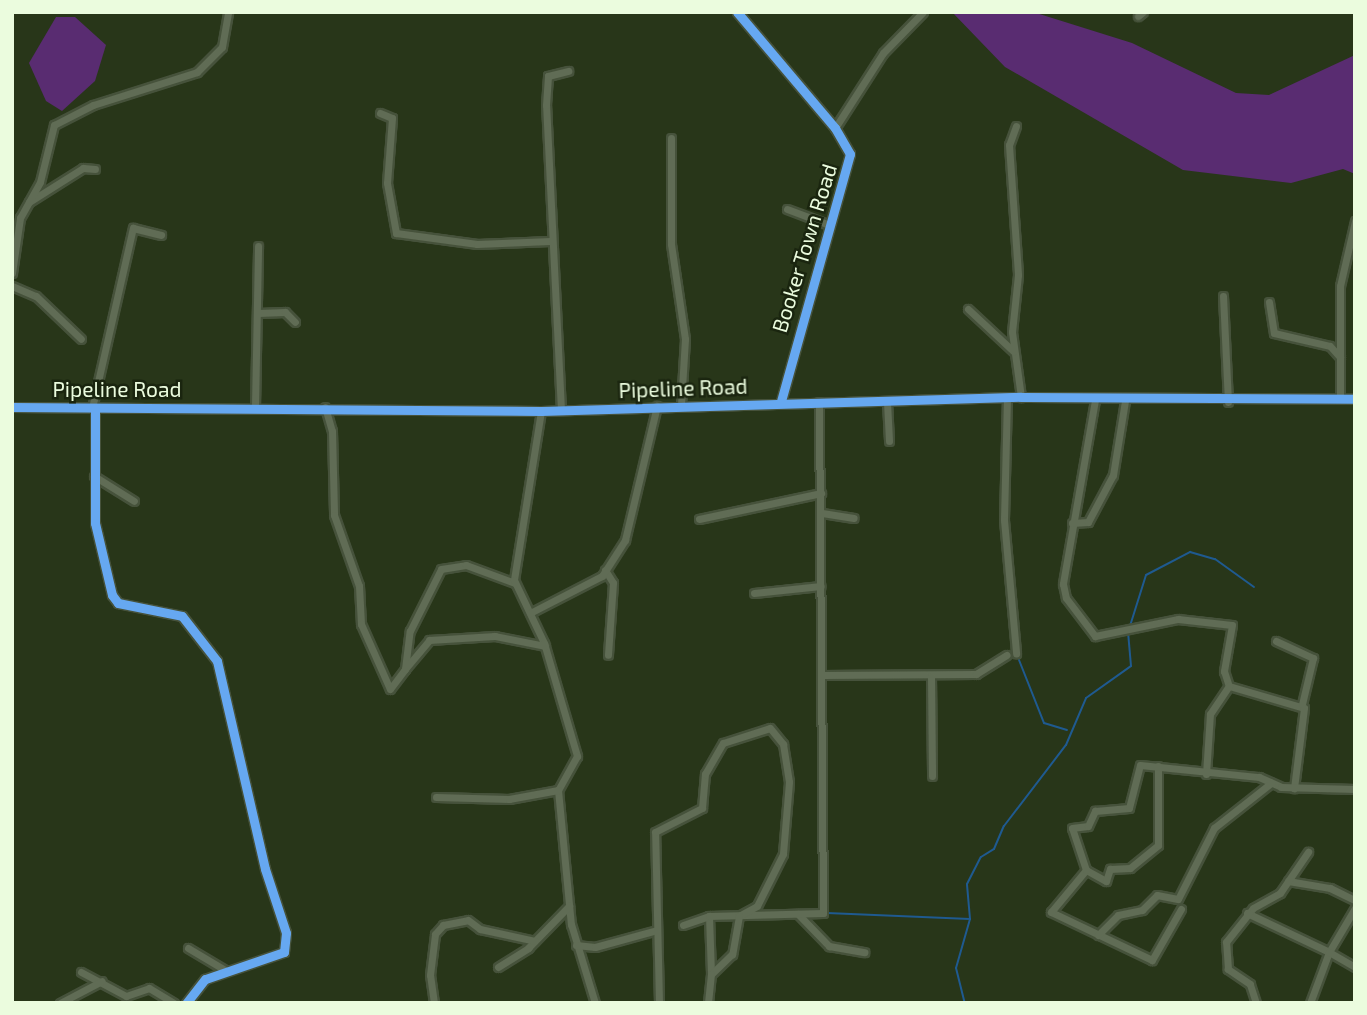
<!DOCTYPE html>
<style>
body{margin:0}
#map{position:relative;width:1367px;height:1015px;overflow:hidden;background:#283619;font-family:"Exo 2",sans-serif}
div>[style]{position:absolute}
[style*='--x']{left:calc(var(--x)*1px);top:calc(var(--y)*1px);width:calc(var(--w)*1px);rotate:calc(var(--a)*1deg)}
.green>*{inset:0;background:#592c71}
.stream>*{height:2px;margin:-1px;padding:0 1px;transform-origin:1px;border-radius:1px;background:#1f5a90}
.roads{filter:drop-shadow(2px 0 #46523b) drop-shadow(-2px 0 #46523b) drop-shadow(0 2px #46523b) drop-shadow(0 -2px #46523b)}
.minor>*{height:7px;margin:-3.5px;padding:0 3.5px;transform-origin:3.5px;border-radius:3.5px;background:#606c55}
.cycleway>*{height:9px;margin:-4.5px;padding:0 4.5px;transform-origin:4.5px;border-radius:4.5px;background:#66a8f1}
span{translate:-50% -50%;white-space:nowrap;text-align:center;line-height:1.15;-webkit-text-stroke:5px #1a250f;paint-order:stroke}
.street-label{font-size:21px;color:#ebfcde}
.frame{position:absolute;inset:0;border:14px solid #ebfcde;pointer-events:none}
</style>
<div id="map">
<div class="green">
<div style="clip-path:polygon(952px 12px,1033px 12px,1132px 43px,1236px 93px,1269px 95px,1355px 55px,1355px 174px,1343px 169px,1291px 183px,1183px 170px,1005px 67px)"></div>
<div style="clip-path:polygon(56px 17px,75px 17px,106px 45px,95px 81px,62px 111px,46px 101px,29px 63px)"></div>
</div>
<div class="stream">
<div style="--x:1130;--y:626;--w:53;--a:-72.6"></div>
<div style="--x:1146;--y:575;--w:50;--a:-27.6"></div>
<div style="--x:1190;--y:552;--w:26;--a:16"></div>
<div style="--x:1215;--y:559;--w:48;--a:35.7"></div>
<div style="--x:1019;--y:660;--w:68;--a:68.4"></div>
<div style="--x:1044;--y:723;--w:24;--a:17"></div>
<div style="--x:827;--y:913;--w:143;--a:2.4"></div>
<div style="--x:970;--y:919;--w:51;--a:105.9"></div>
<div style="--x:956;--y:968;--w:36;--a:76"></div>
<div style="--x:970;--y:919;--w:35;--a:-95"></div>
<div style="--x:967;--y:884;--w:30;--a:-63"></div>
<div style="--x:981;--y:857;--w:15;--a:-32"></div>
<div style="--x:994;--y:849;--w:25;--a:-67"></div>
<div style="--x:1004;--y:826;--w:102;--a:-52.6"></div>
<div style="--x:1066;--y:745;--w:51;--a:-66.9"></div>
<div style="--x:1086;--y:698;--w:55;--a:-35.4"></div>
<div style="--x:1131;--y:666;--w:34;--a:-95"></div>
</div>
<div class="roads">
<div class="minor">
<div style="--x:737;--y:12;--w:152;--a:49.8"></div>
<div style="--x:835;--y:128;--w:30;--a:60"></div>
<div style="--x:850;--y:154;--w:256;--a:105.6"></div>
<div style="--x:1138;--y:16;--w:6;--a:-39"></div>
<div style="--x:380;--y:113;--w:13;--a:23"></div>
<div style="--x:392;--y:118;--w:65;--a:94.4"></div>
<div style="--x:387;--y:183;--w:51;--a:79.8"></div>
<div style="--x:396;--y:233;--w:82;--a:7.7"></div>
<div style="--x:477;--y:244;--w:73;--a:-2.4"></div>
<div style="--x:1016;--y:126;--w:20;--a:110"></div>
<div style="--x:1009;--y:145;--w:130;--a:86"></div>
<div style="--x:1018;--y:275;--w:57;--a:96"></div>
<div style="--x:1012;--y:332;--w:66;--a:82.1"></div>
<div style="--x:835;--y:128;--w:89;--a:-57.4"></div>
<div style="--x:883;--y:53;--w:57;--a:-45.7"></div>
<div style="--x:671;--y:138;--w:106;--a:90"></div>
<div style="--x:671;--y:244;--w:96;--a:81.6"></div>
<div style="--x:685;--y:339;--w:66;--a:93.5"></div>
<div style="--x:29;--y:202;--w:64;--a:-32.2"></div>
<div style="--x:83;--y:168;--w:12;--a:5"></div>
<div style="--x:787;--y:209;--w:43;--a:20.6"></div>
<div style="--x:12;--y:273;--w:56;--a:-81.7"></div>
<div style="--x:20;--y:218;--w:41;--a:-60.9"></div>
<div style="--x:40;--y:182;--w:59;--a:-76.2"></div>
<div style="--x:54;--y:125;--w:44;--a:-27.1"></div>
<div style="--x:93;--y:105;--w:109;--a:-17.6"></div>
<div style="--x:197;--y:72;--w:35;--a:-45"></div>
<div style="--x:222;--y:47;--w:36;--a:-80"></div>
<div style="--x:12;--y:286;--w:26;--a:23"></div>
<div style="--x:36;--y:296;--w:62;--a:43.7"></div>
<div style="--x:1223;--y:296;--w:106;--a:87.3"></div>
<div style="--x:1269;--y:302;--w:31;--a:81"></div>
<div style="--x:1274;--y:333;--w:57;--a:13.1"></div>
<div style="--x:1330;--y:346;--w:15;--a:48"></div>
<div style="--x:968;--y:309;--w:62;--a:43"></div>
<div style="--x:258;--y:313;--w:27;--a:-2"></div>
<div style="--x:285;--y:312;--w:14;--a:45"></div>
<div style="--x:1007;--y:397;--w:123;--a:91.4"></div>
<div style="--x:1004;--y:520;--w:134;--a:84.8"></div>
<div style="--x:1340;--y:399;--w:113;--a:-90"></div>
<div style="--x:1340;--y:286;--w:67;--a:-77"></div>
<div style="--x:1095;--y:400;--w:187;--a:99.9"></div>
<div style="--x:1063;--y:584;--w:14;--a:78"></div>
<div style="--x:1066;--y:598;--w:48;--a:52.7"></div>
<div style="--x:1095;--y:636;--w:85;--a:-11.6"></div>
<div style="--x:1178;--y:619;--w:54;--a:6.3"></div>
<div style="--x:1232;--y:625;--w:47;--a:99.9"></div>
<div style="--x:1224;--y:671;--w:16;--a:72"></div>
<div style="--x:1229;--y:686;--w:78;--a:16.3"></div>
<div style="--x:1304;--y:708;--w:81;--a:97.1"></div>
<div style="--x:887;--y:402;--w:39;--a:87"></div>
<div style="--x:12;--y:407;--w:529;--a:0.43"></div>
<div style="--x:541;--y:411;--w:480;--a:-1.7"></div>
<div style="--x:1021;--y:397;--w:334;--a:0.3"></div>
<div style="--x:255;--y:407;--w:161;--a:-88.9"></div>
<div style="--x:325;--y:407;--w:25;--a:74"></div>
<div style="--x:332;--y:431;--w:84;--a:88.6"></div>
<div style="--x:334;--y:515;--w:75;--a:70.6"></div>
<div style="--x:359;--y:586;--w:38;--a:87"></div>
<div style="--x:361;--y:624;--w:71;--a:66"></div>
<div style="--x:390;--y:689;--w:25;--a:-53"></div>
<div style="--x:405;--y:669;--w:38;--a:-83"></div>
<div style="--x:410;--y:631;--w:69;--a:-63.4"></div>
<div style="--x:441;--y:569;--w:25;--a:-9"></div>
<div style="--x:466;--y:565;--w:52;--a:20.2"></div>
<div style="--x:92;--y:408;--w:185;--a:-77.2"></div>
<div style="--x:133;--y:228;--w:29;--a:14"></div>
<div style="--x:95;--y:408;--w:115;--a:90"></div>
<div style="--x:95;--y:523;--w:74;--a:76.7"></div>
<div style="--x:112;--y:595;--w:10;--a:53"></div>
<div style="--x:118;--y:603;--w:65;--a:11.5"></div>
<div style="--x:182;--y:616;--w:57;--a:52.1"></div>
<div style="--x:217;--y:661;--w:213;--a:77"></div>
<div style="--x:265;--y:869;--w:67;--a:71.8"></div>
<div style="--x:286;--y:933;--w:19;--a:96"></div>
<div style="--x:284;--y:952;--w:83;--a:161.1"></div>
<div style="--x:205;--y:979;--w:31;--a:128"></div>
<div style="--x:561;--y:410;--w:305;--a:-92.8"></div>
<div style="--x:546;--y:105;--w:29;--a:-86"></div>
<div style="--x:548;--y:76;--w:21;--a:-14"></div>
<div style="--x:541;--y:411;--w:171;--a:99.1"></div>
<div style="--x:514;--y:580;--w:70;--a:64.5"></div>
<div style="--x:544;--y:643;--w:118;--a:73.7"></div>
<div style="--x:577;--y:756;--w:39;--a:119"></div>
<div style="--x:558;--y:790;--w:135;--a:84.5"></div>
<div style="--x:571;--y:924;--w:83;--a:73.1"></div>
<div style="--x:94;--y:476;--w:47;--a:32"></div>
<div style="--x:822;--y:513;--w:32;--a:9"></div>
<div style="--x:699;--y:519;--w:125;--a:-12"></div>
<div style="--x:1072;--y:523;--w:16;--a:-4"></div>
<div style="--x:1088;--y:522;--w:53;--a:-62"></div>
<div style="--x:1113;--y:475;--w:75;--a:-80.8"></div>
<div style="--x:605;--y:570;--w:15;--a:58"></div>
<div style="--x:613;--y:583;--w:72;--a:94"></div>
<div style="--x:754;--y:593;--w:67;--a:-6"></div>
<div style="--x:530;--y:613;--w:81;--a:-27.2"></div>
<div style="--x:602;--y:576;--w:43;--a:-57.4"></div>
<div style="--x:625;--y:540;--w:138;--a:-76.6"></div>
<div style="--x:1276;--y:641;--w:41;--a:24.7"></div>
<div style="--x:1313;--y:658;--w:47;--a:103.4"></div>
<div style="--x:405;--y:669;--w:38;--a:-50"></div>
<div style="--x:429;--y:640;--w:66;--a:-3.5"></div>
<div style="--x:495;--y:636;--w:51;--a:11.3"></div>
<div style="--x:822;--y:675;--w:154;--a:-0.4"></div>
<div style="--x:976;--y:674;--w:36;--a:-32"></div>
<div style="--x:931;--y:676;--w:100;--a:89.4"></div>
<div style="--x:1206;--y:774;--w:60;--a:-86.2"></div>
<div style="--x:1210;--y:714;--w:34;--a:-56"></div>
<div style="--x:436;--y:797;--w:73;--a:1.6"></div>
<div style="--x:509;--y:799;--w:50;--a:-10.4"></div>
<div style="--x:1086;--y:870;--w:23;--a:29"></div>
<div style="--x:1106;--y:881;--w:13;--a:-72"></div>
<div style="--x:1110;--y:869;--w:20;--a:-3"></div>
<div style="--x:1130;--y:868;--w:36;--a:-39"></div>
<div style="--x:1158;--y:845;--w:79;--a:-90"></div>
<div style="--x:1288;--y:881;--w:43;--a:9.5"></div>
<div style="--x:1330;--y:888;--w:28;--a:26"></div>
<div style="--x:1181;--y:909;--w:59;--a:119.6"></div>
<div style="--x:1152;--y:960;--w:112;--a:-154.6"></div>
<div style="--x:1051;--y:912;--w:55;--a:-50.2"></div>
<div style="--x:1086;--y:870;--w:44;--a:-108.4"></div>
<div style="--x:1072;--y:828;--w:16;--a:-7"></div>
<div style="--x:1088;--y:826;--w:17;--a:-65"></div>
<div style="--x:1095;--y:811;--w:34;--a:-5"></div>
<div style="--x:1129;--y:808;--w:44;--a:-75.7"></div>
<div style="--x:1140;--y:765;--w:120;--a:5.8"></div>
<div style="--x:1259;--y:777;--w:24;--a:24"></div>
<div style="--x:1281;--y:787;--w:74;--a:1.5"></div>
<div style="--x:1247;--y:913;--w:91;--a:25.4"></div>
<div style="--x:1329;--y:952;--w:51;--a:-59.4"></div>
<div style="--x:798;--y:914;--w:45;--a:45.9"></div>
<div style="--x:829;--y:946;--w:36;--a:10"></div>
<div style="--x:709;--y:916;--w:58;--a:88"></div>
<div style="--x:683;--y:925;--w:28;--a:-19"></div>
<div style="--x:709;--y:916;--w:114;--a:-1.5"></div>
<div style="--x:823;--y:913;--w:511;--a:-90.45"></div>
<div style="--x:1098;--y:935;--w:28;--a:-45"></div>
<div style="--x:1118;--y:915;--w:25;--a:-12"></div>
<div style="--x:1142;--y:910;--w:21;--a:-45"></div>
<div style="--x:1157;--y:895;--w:21;--a:11"></div>
<div style="--x:1178;--y:899;--w:80;--a:-63.1"></div>
<div style="--x:1214;--y:828;--w:73;--a:-38.3"></div>
<div style="--x:576;--y:945;--w:19;--a:6"></div>
<div style="--x:595;--y:947;--w:64;--a:-15.3"></div>
<div style="--x:188;--y:948;--w:43;--a:30.7"></div>
<div style="--x:498;--y:967;--w:36;--a:-32"></div>
<div style="--x:528;--y:948;--w:59;--a:-45.7"></div>
<div style="--x:81;--y:972;--w:51;--a:28.1"></div>
<div style="--x:126;--y:996;--w:24;--a:-19"></div>
<div style="--x:149;--y:988;--w:29;--a:31"></div>
<div style="--x:60;--y:1003;--w:47;--a:-27.6"></div>
<div style="--x:434;--y:1003;--w:28;--a:-98"></div>
<div style="--x:430;--y:975;--w:41;--a:-83"></div>
<div style="--x:435;--y:934;--w:12;--a:-48"></div>
<div style="--x:443;--y:925;--w:25;--a:-11"></div>
<div style="--x:468;--y:920;--w:15;--a:37"></div>
<div style="--x:480;--y:929;--w:56;--a:12.3"></div>
<div style="--x:659;--y:1003;--w:171;--a:-91.3"></div>
<div style="--x:655;--y:832;--w:53;--a:-27.1"></div>
<div style="--x:702;--y:808;--w:34;--a:-85"></div>
<div style="--x:705;--y:774;--w:36;--a:-60"></div>
<div style="--x:723;--y:743;--w:49;--a:-17.7"></div>
<div style="--x:770;--y:728;--w:21;--a:51"></div>
<div style="--x:783;--y:744;--w:38;--a:81"></div>
<div style="--x:789;--y:782;--w:72;--a:94.8"></div>
<div style="--x:783;--y:854;--w:58;--a:116.6"></div>
<div style="--x:757;--y:906;--w:21;--a:151"></div>
<div style="--x:739;--y:916;--w:39;--a:100"></div>
<div style="--x:732;--y:954;--w:29;--a:136"></div>
<div style="--x:711;--y:974;--w:29;--a:96"></div>
<div style="--x:1256;--y:1003;--w:20;--a:-108"></div>
<div style="--x:1250;--y:984;--w:27;--a:-146"></div>
<div style="--x:1228;--y:969;--w:27;--a:-94"></div>
<div style="--x:1226;--y:942;--w:43;--a:-51.5"></div>
<div style="--x:1253;--y:908;--w:31;--a:-29"></div>
<div style="--x:1280;--y:893;--w:50;--a:-55.7"></div>
<div style="--x:1310;--y:1003;--w:54;--a:-69.6"></div>
<div style="--x:1329;--y:952;--w:30;--a:30"></div>
</div>
</div>
<div class="cycleway">
<div style="--x:737;--y:12;--w:152;--a:49.8"></div>
<div style="--x:835;--y:128;--w:30;--a:60"></div>
<div style="--x:850;--y:154;--w:256;--a:105.6"></div>
<div style="--x:12;--y:407;--w:529;--a:0.43"></div>
<div style="--x:541;--y:411;--w:480;--a:-1.7"></div>
<div style="--x:1021;--y:397;--w:334;--a:0.3"></div>
<div style="--x:95;--y:408;--w:115;--a:90"></div>
<div style="--x:95;--y:523;--w:74;--a:76.7"></div>
<div style="--x:112;--y:595;--w:10;--a:53"></div>
<div style="--x:118;--y:603;--w:65;--a:11.5"></div>
<div style="--x:182;--y:616;--w:57;--a:52.1"></div>
<div style="--x:217;--y:661;--w:213;--a:77"></div>
<div style="--x:265;--y:869;--w:67;--a:71.8"></div>
<div style="--x:286;--y:933;--w:19;--a:96"></div>
<div style="--x:284;--y:952;--w:83;--a:161.1"></div>
<div style="--x:205;--y:979;--w:31;--a:128"></div>
</div>
<div class="street-label">
<span style="left:804px;top:248px;rotate:-73deg">Booker Town Road</span>
<span style="left:683px;top:388px;rotate:-2deg">Pipeline Road</span>
<span style="left:117px;top:389px">Pipeline Road</span>
</div>
<div class="frame"></div>
</div>
